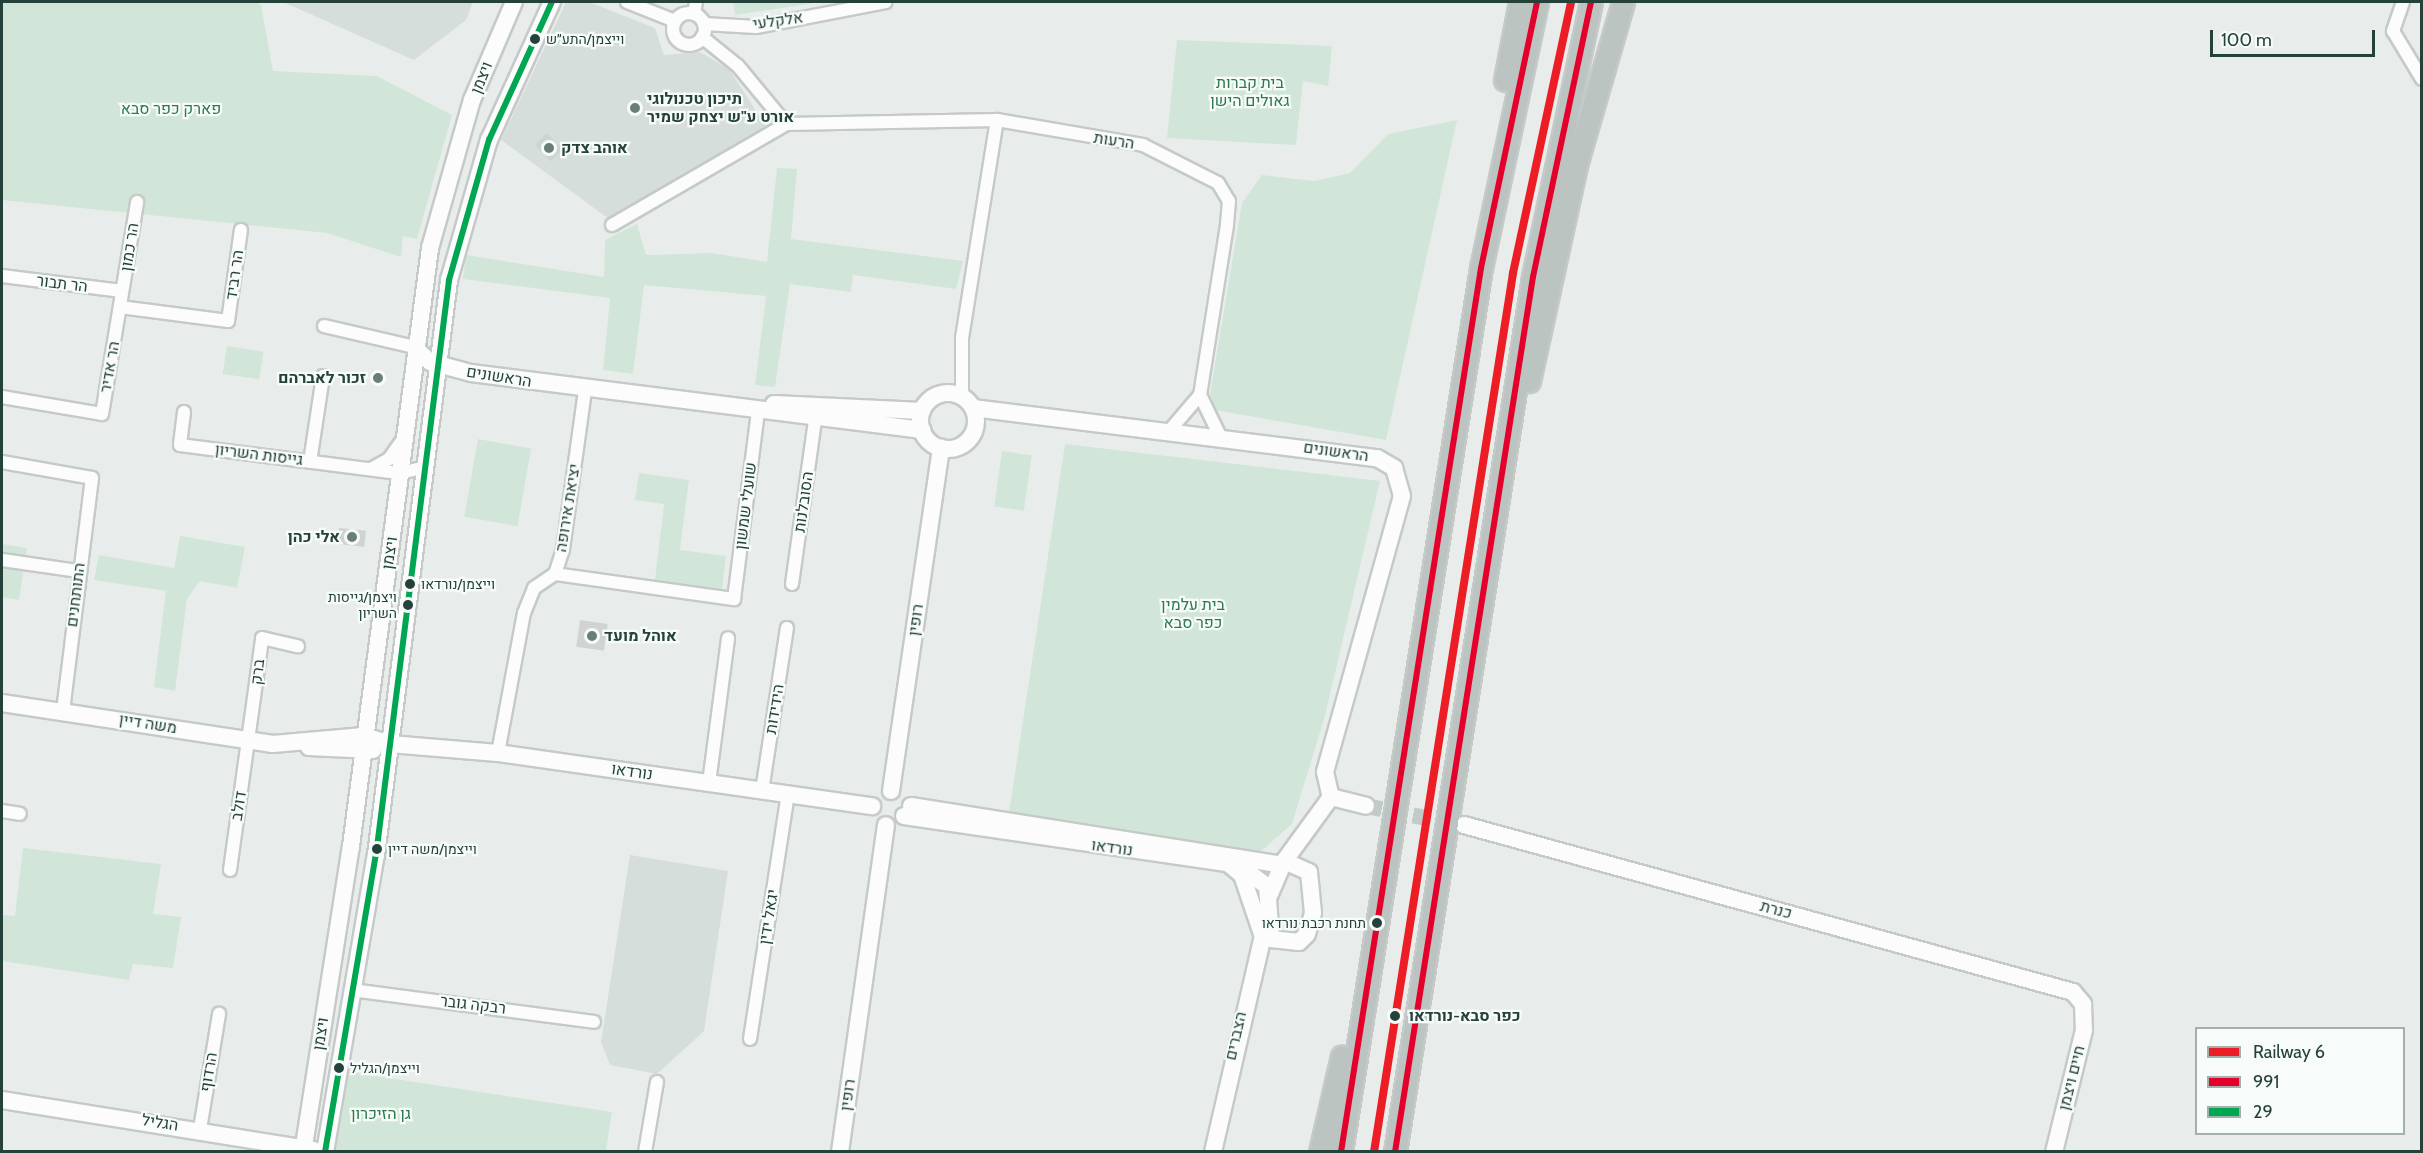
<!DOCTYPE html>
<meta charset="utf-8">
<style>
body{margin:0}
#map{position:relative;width:2423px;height:1153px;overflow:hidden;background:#e8edeb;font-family:Cabin,Heebo,sans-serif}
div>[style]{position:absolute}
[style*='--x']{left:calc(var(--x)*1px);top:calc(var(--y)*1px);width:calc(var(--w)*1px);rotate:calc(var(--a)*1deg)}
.built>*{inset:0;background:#d6dedb}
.green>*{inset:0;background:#d1e6d8;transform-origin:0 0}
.building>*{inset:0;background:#cfd4d2;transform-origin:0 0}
.secondary-tunnel>*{height:16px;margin-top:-8px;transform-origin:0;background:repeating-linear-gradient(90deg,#c1cbc8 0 16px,transparent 0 24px)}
.roads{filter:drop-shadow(2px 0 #c5cac8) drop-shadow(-2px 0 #c5cac8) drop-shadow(0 2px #c5cac8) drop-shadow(0 -2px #c5cac8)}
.street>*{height:12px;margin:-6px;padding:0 6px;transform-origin:6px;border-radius:6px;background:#fcfcfc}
.street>.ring{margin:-6px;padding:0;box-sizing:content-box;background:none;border:12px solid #fcfcfc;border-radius:50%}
.secondary>*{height:16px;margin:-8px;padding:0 8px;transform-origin:8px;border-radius:8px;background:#fcfcfc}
.secondary>.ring{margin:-8px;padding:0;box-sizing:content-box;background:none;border:16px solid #fcfcfc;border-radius:50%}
.highway>*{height:21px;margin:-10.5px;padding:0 10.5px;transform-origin:10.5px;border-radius:10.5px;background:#bcc4c2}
.bus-1>*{height:6px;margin:-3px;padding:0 3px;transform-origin:3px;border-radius:3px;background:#e4002b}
.bus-2>*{height:6px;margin:-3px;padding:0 3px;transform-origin:3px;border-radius:3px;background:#00a651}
.rail-1>*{height:8px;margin:-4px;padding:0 4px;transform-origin:4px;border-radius:4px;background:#ed1d26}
.dots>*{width:16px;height:16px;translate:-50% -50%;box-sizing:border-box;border:3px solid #f7fbf9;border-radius:50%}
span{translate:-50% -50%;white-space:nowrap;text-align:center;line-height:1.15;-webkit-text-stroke:4.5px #f7fbf9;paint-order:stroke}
.bus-label{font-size:14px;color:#24423a}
.left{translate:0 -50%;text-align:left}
.right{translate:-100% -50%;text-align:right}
.street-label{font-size:16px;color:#24423a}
.park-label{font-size:16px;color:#2d7a4b}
.poi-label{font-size:16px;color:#24423a;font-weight:700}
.stop-label{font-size:16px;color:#24423a;font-weight:700}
.frame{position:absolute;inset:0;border:3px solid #24423a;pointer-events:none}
.legend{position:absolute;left:2195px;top:1027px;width:210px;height:108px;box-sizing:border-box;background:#f7fbf9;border:2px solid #a3b1ad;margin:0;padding:8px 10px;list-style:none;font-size:18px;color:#24423a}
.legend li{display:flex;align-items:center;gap:12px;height:30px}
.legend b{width:30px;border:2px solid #a3b1ad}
.scale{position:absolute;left:2210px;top:30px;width:165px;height:27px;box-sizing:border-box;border:3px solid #24423a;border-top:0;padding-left:8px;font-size:18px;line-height:21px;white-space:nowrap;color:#24423a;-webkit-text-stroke:4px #f7fbf9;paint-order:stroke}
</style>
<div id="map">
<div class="built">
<div style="clip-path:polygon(283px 2px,473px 2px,466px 20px,414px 60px)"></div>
<div style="clip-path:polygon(566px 2px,589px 2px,655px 28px,664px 55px,700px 52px,729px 69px,766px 126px,609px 219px,501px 140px)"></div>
<div style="clip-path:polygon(630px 855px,728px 871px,704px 1031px,657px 1074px,610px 1065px,601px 1042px)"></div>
</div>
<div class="green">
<div style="clip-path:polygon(2px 2px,256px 2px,261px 5px,273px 71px,377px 76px,452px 115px,417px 239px,403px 236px,401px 257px,327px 233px,2px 200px)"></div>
<div style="clip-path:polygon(733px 2px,821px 2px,735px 15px)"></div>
<div style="clip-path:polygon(1177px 40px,1332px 46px,1328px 86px,1303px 81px,1296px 145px,1167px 138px)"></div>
<div style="clip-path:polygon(1457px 120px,1386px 440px,1215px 410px,1210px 394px,1242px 203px,1262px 175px,1314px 181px,1350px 173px,1388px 134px)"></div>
<div style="clip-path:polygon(777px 168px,797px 169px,791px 239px,963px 261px,956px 289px,853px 275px,851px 292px,790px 284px,775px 387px,755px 385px,766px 296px,644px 285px,633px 374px,603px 370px,610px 298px,463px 279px,466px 255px,604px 277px,605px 240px,637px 224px,646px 255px,712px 253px,767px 262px)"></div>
<div style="left:227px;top:346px;width:37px;height:28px;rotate:9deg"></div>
<div style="left:478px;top:439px;width:54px;height:79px;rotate:10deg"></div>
<div style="clip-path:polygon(1065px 444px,1380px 481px,1325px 716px,1292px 824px,1260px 852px,1009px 813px)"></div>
<div style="left:1002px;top:451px;width:30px;height:56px;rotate:8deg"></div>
<div style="clip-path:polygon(639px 473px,689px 480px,680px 550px,726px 556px,722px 589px,655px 580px,664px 504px,635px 500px)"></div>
<div style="clip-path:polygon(180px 536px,245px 547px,237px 588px,200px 581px,187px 599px,175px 691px,154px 687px,166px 591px,94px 580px,99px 555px,174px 568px)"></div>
<div style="clip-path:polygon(2px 544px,27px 548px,19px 600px,2px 597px)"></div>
<div style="clip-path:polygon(23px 848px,161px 864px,153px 914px,181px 917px,173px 968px,133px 964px,129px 980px,2px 961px,2px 915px,15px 916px)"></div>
<div style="clip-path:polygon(349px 1072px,612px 1112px,606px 1151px,335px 1151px)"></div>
</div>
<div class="building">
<div style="left:547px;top:133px;width:23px;height:17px;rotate:47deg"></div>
<div style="left:339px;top:528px;width:27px;height:16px;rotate:6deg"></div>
<div style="left:580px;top:620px;width:28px;height:27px;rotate:8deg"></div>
</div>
<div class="secondary-tunnel">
<div style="--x:1366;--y:806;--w:93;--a:11.2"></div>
</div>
<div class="roads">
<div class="street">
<div style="--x:627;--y:2;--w:52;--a:21.6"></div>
<div style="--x:2403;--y:2;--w:31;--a:109"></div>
<div style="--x:2393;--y:31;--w:56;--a:58.9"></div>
<div class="ring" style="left:673px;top:13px;width:20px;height:20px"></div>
<div style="--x:694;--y:14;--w:12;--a:-81"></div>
<div style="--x:704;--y:24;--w:52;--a:3.3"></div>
<div style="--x:756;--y:27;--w:132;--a:-10.9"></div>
<div style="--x:702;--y:37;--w:46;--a:38.9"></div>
<div style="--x:738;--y:66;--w:75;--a:50.4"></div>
<div style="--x:786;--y:124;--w:211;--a:-1.1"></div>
<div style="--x:997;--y:120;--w:148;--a:9.7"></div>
<div style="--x:1143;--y:145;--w:84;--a:26.9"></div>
<div style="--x:1218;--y:183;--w:21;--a:59"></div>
<div style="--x:1229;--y:201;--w:24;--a:95"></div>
<div style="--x:1227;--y:225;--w:172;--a:99"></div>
<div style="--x:1200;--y:395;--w:45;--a:130.5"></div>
<div style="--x:612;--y:225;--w:201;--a:-30.1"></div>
<div style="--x:2;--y:276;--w:121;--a:7.1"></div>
<div style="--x:120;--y:307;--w:109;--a:7.4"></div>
<div style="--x:228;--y:321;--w:92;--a:-81.9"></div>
<div style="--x:324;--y:326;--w:92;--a:13.1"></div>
<div style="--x:1200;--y:395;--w:46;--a:64"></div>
<div style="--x:2;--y:397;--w:101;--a:9.6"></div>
<div style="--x:102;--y:414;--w:215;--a:-80.6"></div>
<div style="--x:962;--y:397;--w:59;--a:-90"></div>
<div style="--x:962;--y:338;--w:221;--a:-80.9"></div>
<div style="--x:184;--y:412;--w:33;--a:97"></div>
<div style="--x:180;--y:445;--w:222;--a:7.3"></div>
<div style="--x:400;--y:473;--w:26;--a:-13"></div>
<div style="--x:2;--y:462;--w:91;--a:10.1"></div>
<div style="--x:92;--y:478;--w:235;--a:97.1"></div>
<div style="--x:310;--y:462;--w:87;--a:-81.4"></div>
<div style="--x:371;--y:469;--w:21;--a:-29"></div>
<div style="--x:389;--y:459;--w:24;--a:-55"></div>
<div style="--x:2;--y:560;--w:77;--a:8.2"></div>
<div style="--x:555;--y:574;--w:181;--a:8"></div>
<div style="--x:734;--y:599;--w:189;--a:-82.7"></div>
<div style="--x:792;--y:584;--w:165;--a:-82"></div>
<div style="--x:498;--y:753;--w:142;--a:-79.5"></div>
<div style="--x:524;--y:613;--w:27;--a:-68"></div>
<div style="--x:534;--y:588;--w:25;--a:-34"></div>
<div style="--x:555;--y:574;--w:26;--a:-72"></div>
<div style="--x:563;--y:549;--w:160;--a:-82.1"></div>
<div style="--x:709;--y:783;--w:146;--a:-82.5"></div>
<div style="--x:762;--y:791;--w:165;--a:-81.3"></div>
<div style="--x:2;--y:811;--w:18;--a:9"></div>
<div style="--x:230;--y:870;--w:234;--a:-82.1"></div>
<div style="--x:262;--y:638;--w:37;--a:13"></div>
<div style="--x:352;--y:990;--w:244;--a:7.5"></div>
<div style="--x:750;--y:1039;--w:248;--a:-81.2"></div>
<div style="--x:200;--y:1129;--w:117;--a:-80.6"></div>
<div style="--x:645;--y:1152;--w:71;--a:-80.3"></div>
</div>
<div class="secondary">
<div style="--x:414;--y:347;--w:22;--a:43"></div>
<div style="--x:430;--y:362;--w:42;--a:15"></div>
<div style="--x:471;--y:373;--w:455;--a:7.2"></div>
<div class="ring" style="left:920px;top:393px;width:40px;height:40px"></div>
<div style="--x:774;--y:404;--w:148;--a:2.7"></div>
<div style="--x:973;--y:408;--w:407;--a:7.1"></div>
<div style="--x:1377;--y:458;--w:20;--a:30"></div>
<div style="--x:1394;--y:468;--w:29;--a:74"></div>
<div style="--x:1402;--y:496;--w:287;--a:105.6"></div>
<div style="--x:1325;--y:772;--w:26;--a:77"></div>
<div style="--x:2;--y:703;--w:274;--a:8.6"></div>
<div style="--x:273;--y:744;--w:91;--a:-5"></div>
<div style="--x:364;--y:736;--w:27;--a:17"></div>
<div style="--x:390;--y:744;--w:108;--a:4.8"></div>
<div style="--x:498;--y:753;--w:378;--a:8.1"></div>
<div style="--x:309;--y:747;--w:64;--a:2.7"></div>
<div style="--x:891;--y:791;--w:347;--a:-81.7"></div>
<div style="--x:1331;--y:797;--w:36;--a:14"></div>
<div style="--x:911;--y:806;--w:373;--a:9"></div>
<div style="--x:904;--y:816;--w:338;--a:8.3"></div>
<div style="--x:1238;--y:865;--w:36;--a:36"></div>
<div style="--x:1267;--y:886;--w:53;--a:85.7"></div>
<div style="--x:1271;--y:939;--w:28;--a:6"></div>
<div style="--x:1299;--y:942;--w:11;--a:-45"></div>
<div style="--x:1307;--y:934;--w:22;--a:-74"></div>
<div style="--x:1313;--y:913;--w:41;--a:-95.6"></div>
<div style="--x:1309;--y:872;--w:27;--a:-156"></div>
<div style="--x:1284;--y:861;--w:38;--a:113"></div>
<div style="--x:1464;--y:825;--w:631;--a:15.33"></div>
<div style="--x:2073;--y:992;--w:16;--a:50"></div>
<div style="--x:2083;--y:1004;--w:26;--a:88"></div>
<div style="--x:2084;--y:1030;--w:126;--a:103.8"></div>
<div style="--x:1285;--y:860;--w:78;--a:-53.9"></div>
<div style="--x:1229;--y:864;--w:17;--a:40"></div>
<div style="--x:1242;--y:875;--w:62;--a:71.3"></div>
<div style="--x:2;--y:1100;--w:315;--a:9.1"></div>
<div style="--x:303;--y:1152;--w:310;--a:-81.1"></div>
<div style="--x:351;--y:846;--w:603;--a:-82.47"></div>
<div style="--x:430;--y:248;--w:154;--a:-74.2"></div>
<div style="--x:472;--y:100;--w:107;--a:-66.8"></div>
<div style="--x:325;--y:1152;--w:301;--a:-80.3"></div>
<div style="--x:376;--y:855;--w:580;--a:-82.76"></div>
<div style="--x:449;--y:280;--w:146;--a:-74.1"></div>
<div style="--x:489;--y:140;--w:152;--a:-65.5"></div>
<div style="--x:840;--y:1152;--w:330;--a:-82"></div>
<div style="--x:1213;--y:1152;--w:235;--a:-77"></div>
</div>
<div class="highway">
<div style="--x:1505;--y:80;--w:79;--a:-79.1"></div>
<div style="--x:1529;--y:381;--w:221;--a:-77.7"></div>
<div style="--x:1576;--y:165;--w:170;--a:-73.9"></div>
<div style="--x:1320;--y:1152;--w:98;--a:-77.1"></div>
<div style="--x:1341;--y:1152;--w:895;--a:-81"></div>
<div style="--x:1481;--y:268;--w:272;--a:-78.1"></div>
<div style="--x:1395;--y:1152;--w:886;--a:-81.04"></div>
<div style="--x:1533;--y:277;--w:281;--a:-78.1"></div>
</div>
</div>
<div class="bus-1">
<div style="--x:1341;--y:1152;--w:895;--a:-81"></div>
<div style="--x:1481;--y:268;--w:272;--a:-78.1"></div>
<div style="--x:1395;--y:1152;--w:886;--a:-81.04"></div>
<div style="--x:1533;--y:277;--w:281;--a:-78.1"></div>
</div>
<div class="bus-2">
<div style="--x:325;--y:1152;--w:301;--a:-80.3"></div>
<div style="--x:376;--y:855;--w:580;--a:-82.76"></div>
<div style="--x:449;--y:280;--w:146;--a:-74.1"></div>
<div style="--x:489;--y:140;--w:152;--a:-65.5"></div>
</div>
<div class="rail-1">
<div style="--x:1374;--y:1152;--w:890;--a:-81.01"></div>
<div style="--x:1513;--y:273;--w:277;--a:-77.9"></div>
</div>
<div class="dots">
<div style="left:535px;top:39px;background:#24423a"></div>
<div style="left:635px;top:108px;background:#697e78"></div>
<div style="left:549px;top:148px;background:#697e78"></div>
<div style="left:378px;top:378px;background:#697e78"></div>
<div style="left:352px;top:537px;background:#697e78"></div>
<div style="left:410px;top:584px;background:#24423a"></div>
<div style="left:408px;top:605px;background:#24423a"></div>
<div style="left:592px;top:636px;background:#697e78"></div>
<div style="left:377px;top:849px;background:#24423a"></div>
<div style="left:1377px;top:923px;background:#24423a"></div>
<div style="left:1395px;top:1016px;background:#24423a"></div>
<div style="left:339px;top:1068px;background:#24423a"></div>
</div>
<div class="bus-label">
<span class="left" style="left:546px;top:39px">וייצמן/התע״ש</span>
<span class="left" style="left:421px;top:584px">וייצמן/נורדאו</span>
<span class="right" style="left:397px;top:605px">ויצמן/גייסות<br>השריון</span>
<span class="left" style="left:388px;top:849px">וייצמן/משה דיין</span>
<span class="right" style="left:1366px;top:923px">תחנת רכבת נורדאו</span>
<span class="left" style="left:350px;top:1068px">וייצמן/הגליל</span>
</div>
<div class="street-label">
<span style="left:778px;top:21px;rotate:-8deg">אלקלעי</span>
<span style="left:482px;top:78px;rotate:-68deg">ויצמן</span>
<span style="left:1114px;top:141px;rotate:9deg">הרעות</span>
<span style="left:130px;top:247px;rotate:-81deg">הר כמון</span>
<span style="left:235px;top:275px;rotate:-82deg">הר רביד</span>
<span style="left:62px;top:284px;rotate:7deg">הר תבור</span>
<span style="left:110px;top:367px;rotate:-80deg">הר אדיר</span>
<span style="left:499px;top:377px;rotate:9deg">הראשונים</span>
<span style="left:1336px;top:452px;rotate:8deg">הראשונים</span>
<span style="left:259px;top:455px;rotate:7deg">גייסות השריון</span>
<span style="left:804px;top:502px;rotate:-82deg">הסובלנות</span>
<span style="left:746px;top:506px;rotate:-83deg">שועלי שמשון</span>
<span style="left:568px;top:508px;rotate:-81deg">יציאת אירופה</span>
<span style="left:390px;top:553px;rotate:-82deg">ויצמן</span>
<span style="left:76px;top:595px;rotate:-83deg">התותחנים</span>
<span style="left:916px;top:620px;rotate:-82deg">רופין</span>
<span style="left:258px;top:672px;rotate:-83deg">ברק</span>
<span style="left:775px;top:709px;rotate:-81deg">הידידות</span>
<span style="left:148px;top:724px;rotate:9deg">משה דיין</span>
<span style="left:632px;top:772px;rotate:8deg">נורדאו</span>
<span style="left:239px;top:806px;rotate:-81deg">דולב</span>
<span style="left:1112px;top:848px;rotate:8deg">נורדאו</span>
<span style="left:1776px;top:910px;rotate:15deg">כנרת</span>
<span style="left:769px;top:917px;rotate:-81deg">יגאל ידין</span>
<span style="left:473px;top:1005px;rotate:7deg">רבקה גובר</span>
<span style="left:321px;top:1034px;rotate:-81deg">ויצמן</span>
<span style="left:1236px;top:1036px;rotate:-77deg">הצברים</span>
<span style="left:209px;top:1072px;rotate:-81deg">הרדוף</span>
<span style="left:2072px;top:1078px;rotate:-76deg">חיים ויצמן</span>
<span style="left:848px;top:1095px;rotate:-82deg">רופין</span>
<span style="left:160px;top:1123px;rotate:9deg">הגליל</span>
</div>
<div class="park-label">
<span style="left:1250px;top:92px">בית קברות<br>גאולים הישן</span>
<span style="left:171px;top:109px">פארק כפר סבא</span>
<span style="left:1193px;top:614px">בית עלמין<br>כפר סבא</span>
<span style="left:381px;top:1114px">גן הזיכרון</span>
</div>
<div class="poi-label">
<span class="left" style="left:647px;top:108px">תיכון טכנולוגי<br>אורט ע"ש יצחק שמיר</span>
<span class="left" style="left:561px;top:148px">אוהב צדק</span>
<span class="right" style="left:366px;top:378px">זכור לאברהם</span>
<span class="right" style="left:340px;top:537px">אלי כהן</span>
<span class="left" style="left:604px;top:636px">אוהל מועד</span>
</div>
<div class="stop-label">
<span class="left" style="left:1409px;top:1016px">כפר סבא-נורדאו</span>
</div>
<div class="frame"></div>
<ul class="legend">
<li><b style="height:8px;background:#ed1d26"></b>Railway 6</li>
<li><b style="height:8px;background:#e4002b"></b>991</li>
<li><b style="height:8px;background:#00a651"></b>29</li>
</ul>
<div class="scale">100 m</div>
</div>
